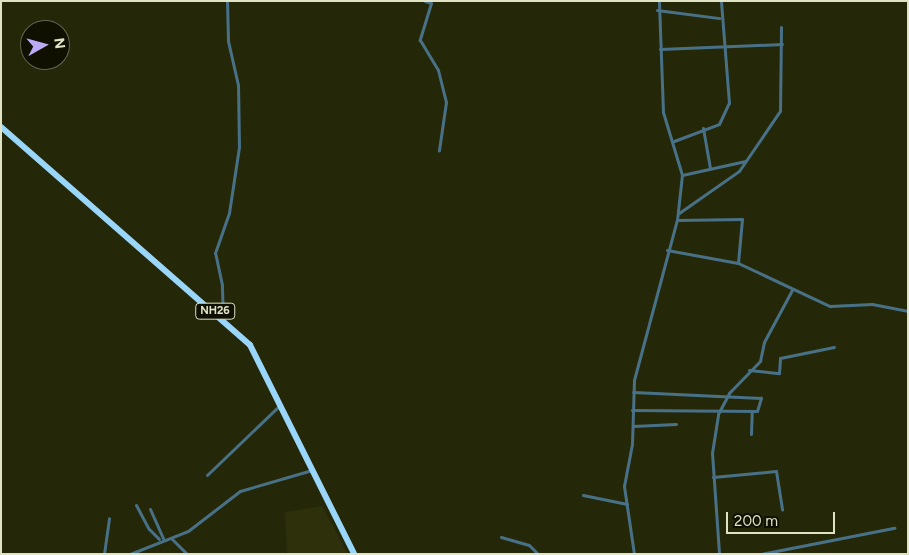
<!DOCTYPE html>
<style>
body{margin:0}
#map{position:relative;width:909px;height:555px;overflow:hidden;background:#252808;font-family:Figtree,sans-serif}
div>[style]{position:absolute}
[style*='--x']{left:calc(var(--x)*1px);top:calc(var(--y)*1px);width:calc(var(--w)*1px);rotate:calc(var(--a)*1deg)}
.built>*{inset:0;background:#2d300b}
.street>*{height:3px;margin:-1.5px;padding:0 1.5px;transform-origin:1.5px;border-radius:1.5px;background:#487188}
.highway>*{height:6px;margin:-3px;padding:0 3px;transform-origin:3px;border-radius:3px;background:#99d6f9}
span{translate:-50% -50%;white-space:nowrap;text-align:center;line-height:1.15;-webkit-text-stroke:5px #0f1000;paint-order:stroke}
.shield-label span{padding:1px 4px;background:#0f1000;border:1px solid;border-radius:4px;-webkit-text-stroke-width:0}
.shield-label{font-size:11px;color:#e0e4c5;font-weight:700}
.frame{position:absolute;inset:0;border:2px solid #e0e4c5;pointer-events:none}
.north{position:absolute;left:20px;top:20px;width:50px;height:50px;box-sizing:border-box;background:#0f1000;border:1px solid #63654f;border-radius:50%;rotate:83deg;font-size:14px;font-weight:700;line-height:20px;text-align:center;color:#e0e4c5}
.north::after{content:'';display:block;margin:auto;width:18px;height:22px;background:#bbaaf6;clip-path:polygon(50% 0,100% 100%,50% 72%,0 100%)}
.scale{position:absolute;left:726px;top:512px;width:109px;height:22px;box-sizing:border-box;border:2px solid #e0e4c5;border-top:0;padding-left:6px;font-size:15px;line-height:18px;white-space:nowrap;color:#e0e4c5;-webkit-text-stroke:4px #0f1000;paint-order:stroke}
</style>
<div id="map">
<div class="built">
<div style="clip-path:polygon(322px 506px,348px 554px,287px 554px,285px 512px)"></div>
</div>
<div class="street">
<div style="--x:425;--y:1;--w:6;--a:18"></div>
<div style="--x:431;--y:3;--w:39;--a:107"></div>
<div style="--x:420;--y:40;--w:35;--a:59"></div>
<div style="--x:438;--y:70;--w:33;--a:76"></div>
<div style="--x:446;--y:102;--w:49;--a:98.3"></div>
<div style="--x:657;--y:10;--w:63;--a:7.4"></div>
<div style="--x:660;--y:49;--w:122;--a:-2.3"></div>
<div style="--x:703;--y:128;--w:41;--a:80.1"></div>
<div style="--x:674;--y:141;--w:48;--a:-20.7"></div>
<div style="--x:719;--y:124;--w:23;--a:-65"></div>
<div style="--x:729;--y:103;--w:102;--a:-94.5"></div>
<div style="--x:682;--y:175;--w:65;--a:-12.5"></div>
<div style="--x:679;--y:213;--w:73;--a:-35"></div>
<div style="--x:739;--y:171;--w:73;--a:-55.7"></div>
<div style="--x:780;--y:111;--w:84;--a:-89.3"></div>
<div style="--x:677;--y:220;--w:65;--a:-0.9"></div>
<div style="--x:742;--y:219;--w:44;--a:95.2"></div>
<div style="--x:667;--y:250;--w:72;--a:10.4"></div>
<div style="--x:738;--y:263;--w:102;--a:25.1"></div>
<div style="--x:830;--y:306;--w:42;--a:-2.7"></div>
<div style="--x:872;--y:304;--w:37;--a:11"></div>
<div style="--x:223;--y:318;--w:33;--a:-92"></div>
<div style="--x:222;--y:285;--w:33;--a:-102"></div>
<div style="--x:215;--y:253;--w:42;--a:-70.7"></div>
<div style="--x:229;--y:213;--w:67;--a:-81.4"></div>
<div style="--x:239;--y:147;--w:62;--a:-90.9"></div>
<div style="--x:238;--y:85;--w:45;--a:-102.8"></div>
<div style="--x:228;--y:41;--w:40;--a:-91.4"></div>
<div style="--x:749;--y:370;--w:30;--a:6"></div>
<div style="--x:779;--y:373;--w:15;--a:-86"></div>
<div style="--x:780;--y:358;--w:55;--a:-11.5"></div>
<div style="--x:632;--y:410;--w:125;--a:0.5"></div>
<div style="--x:757;--y:411;--w:14;--a:-73"></div>
<div style="--x:761;--y:398;--w:128;--a:-177.3"></div>
<div style="--x:633;--y:426;--w:43;--a:-2.7"></div>
<div style="--x:751;--y:434;--w:23;--a:-88"></div>
<div style="--x:207;--y:475;--w:101;--a:-43.8"></div>
<div style="--x:713;--y:477;--w:63;--a:-5.4"></div>
<div style="--x:776;--y:471;--w:39;--a:81"></div>
<div style="--x:583;--y:495;--w:45;--a:11.6"></div>
<div style="--x:136;--y:505;--w:27;--a:62"></div>
<div style="--x:149;--y:529;--w:14;--a:45"></div>
<div style="--x:150;--y:509;--w:32;--a:66"></div>
<div style="--x:501;--y:537;--w:29;--a:16"></div>
<div style="--x:529;--y:545;--w:13;--a:45"></div>
<div style="--x:171;--y:538;--w:23;--a:45"></div>
<div style="--x:719;--y:553;--w:100;--a:-94"></div>
<div style="--x:712;--y:453;--w:39;--a:-81"></div>
<div style="--x:718;--y:414;--w:24;--a:-62"></div>
<div style="--x:729;--y:393;--w:45;--a:-45.9"></div>
<div style="--x:760;--y:361;--w:19;--a:-78"></div>
<div style="--x:764;--y:342;--w:59;--a:-61.7"></div>
<div style="--x:104;--y:554;--w:36;--a:-82"></div>
<div style="--x:130;--y:554;--w:62;--a:-21.6"></div>
<div style="--x:188;--y:531;--w:66;--a:-37.6"></div>
<div style="--x:240;--y:491;--w:75;--a:-16.3"></div>
<div style="--x:634;--y:554;--w:69;--a:-98.4"></div>
<div style="--x:624;--y:486;--w:43;--a:-79.2"></div>
<div style="--x:632;--y:444;--w:64;--a:-88.2"></div>
<div style="--x:634;--y:380;--w:166;--a:-75"></div>
<div style="--x:677;--y:220;--w:45;--a:-83.7"></div>
<div style="--x:682;--y:175;--w:66;--a:-106.8"></div>
<div style="--x:663;--y:112;--w:111;--a:-92.1"></div>
<div style="--x:761;--y:554;--w:136;--a:-11.1"></div>
</div>
<div class="highway">
<div style="--x:1;--y:127;--w:331;--a:41.2"></div>
<div style="--x:250;--y:345;--w:233;--a:63.5"></div>
</div>
<div class="shield-label">
<span style="left:215px;top:311px">NH26</span>
</div>
<div class="frame"></div>
<div class="north">N</div>
<div class="scale">200 m</div>
</div>
